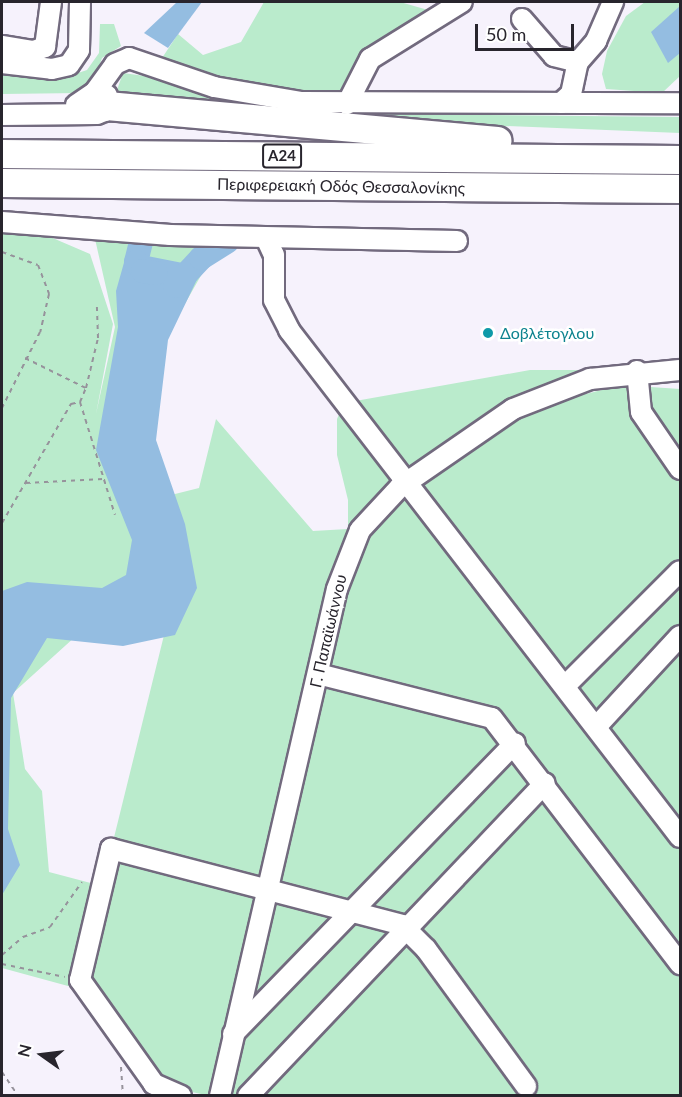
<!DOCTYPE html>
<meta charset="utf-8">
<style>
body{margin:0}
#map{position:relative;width:682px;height:1097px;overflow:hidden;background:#f6f2fc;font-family:Lato,sans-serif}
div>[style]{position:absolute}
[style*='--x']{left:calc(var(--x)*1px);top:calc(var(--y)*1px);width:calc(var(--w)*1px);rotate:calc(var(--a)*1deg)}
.green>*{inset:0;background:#baebcc}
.water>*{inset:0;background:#94bde1}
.river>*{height:24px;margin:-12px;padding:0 12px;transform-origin:12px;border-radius:12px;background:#94bde1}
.path>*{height:2px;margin-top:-1px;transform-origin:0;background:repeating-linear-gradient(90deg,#96929b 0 4.5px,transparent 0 9px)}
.roads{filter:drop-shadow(2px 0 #726a7e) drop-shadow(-2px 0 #726a7e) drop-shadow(0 2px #726a7e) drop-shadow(0 -2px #726a7e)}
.minor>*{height:20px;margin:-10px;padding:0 10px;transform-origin:10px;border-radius:10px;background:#fff}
.highway>*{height:28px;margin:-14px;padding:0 14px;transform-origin:14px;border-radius:14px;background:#fff}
.dots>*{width:16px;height:16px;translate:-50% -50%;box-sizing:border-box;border:3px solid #fff;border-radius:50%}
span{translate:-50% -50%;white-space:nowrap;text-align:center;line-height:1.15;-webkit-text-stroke:5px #fff;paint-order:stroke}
.shield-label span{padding:2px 4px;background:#fff;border:2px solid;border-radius:4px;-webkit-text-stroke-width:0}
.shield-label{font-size:15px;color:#28252d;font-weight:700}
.street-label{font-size:16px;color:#28252d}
.culture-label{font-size:16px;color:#0d838f}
.left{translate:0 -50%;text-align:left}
.frame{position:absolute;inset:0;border:3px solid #28252d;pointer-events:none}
.north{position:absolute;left:12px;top:1025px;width:60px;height:60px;-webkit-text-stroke:4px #fff;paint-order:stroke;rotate:284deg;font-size:16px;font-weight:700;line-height:24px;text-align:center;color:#28252d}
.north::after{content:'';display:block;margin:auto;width:21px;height:27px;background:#28252d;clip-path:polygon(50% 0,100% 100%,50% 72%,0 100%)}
.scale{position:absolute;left:475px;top:24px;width:99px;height:27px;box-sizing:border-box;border:3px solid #28252d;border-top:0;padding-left:8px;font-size:18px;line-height:21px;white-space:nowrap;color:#28252d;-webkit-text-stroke:4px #fff;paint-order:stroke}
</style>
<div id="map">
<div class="green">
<div style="clip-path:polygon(264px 2px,400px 2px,428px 10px,354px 65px,341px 99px,231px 87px,160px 61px,178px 34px,203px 55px,241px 42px)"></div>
<div style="clip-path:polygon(645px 2px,680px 2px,680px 76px,662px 93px,606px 89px,602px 74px,607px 51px,626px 16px)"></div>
<div style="clip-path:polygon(100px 24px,114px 24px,121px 46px,102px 58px,92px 86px,80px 93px,2px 94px,2px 70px,60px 79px,87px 70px,99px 53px)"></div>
<div style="clip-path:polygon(123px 73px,152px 77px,229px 101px,306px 113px,680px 117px,680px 133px,281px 117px,128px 99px,117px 90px)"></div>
<div style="clip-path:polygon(evenodd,2px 232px,41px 233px,90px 254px,113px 324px,96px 414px,115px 327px,95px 239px,227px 245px,203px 272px,137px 388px,151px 500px,199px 488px,216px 419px,313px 531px,348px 529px,348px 500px,337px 455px,337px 419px,344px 403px,530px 370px,581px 370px,586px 394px,621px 385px,680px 389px,680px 1095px,206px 1095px,154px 1084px,79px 989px,2px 968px,2px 232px,168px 619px,102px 886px,49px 872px,42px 791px,25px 769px,13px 693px,76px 636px,168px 619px)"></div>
</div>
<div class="water">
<div style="clip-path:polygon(177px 2px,202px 2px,168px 48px,144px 33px)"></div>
<div style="clip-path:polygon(680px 6px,680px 53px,668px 63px,651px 32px)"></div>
<div style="clip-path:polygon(127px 252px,203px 267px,168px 340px,156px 440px,185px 524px,197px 588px,175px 635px,123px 646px,47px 638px,11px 698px,8px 829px,20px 865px,2px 895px,2px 591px,27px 582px,102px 588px,126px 575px,132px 540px,96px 450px,118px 327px,116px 291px)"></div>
</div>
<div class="river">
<div style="--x:142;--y:238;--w:25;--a:104"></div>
<div style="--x:136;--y:262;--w:11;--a:52"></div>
<div style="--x:143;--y:271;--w:13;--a:9"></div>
<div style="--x:175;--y:286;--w:38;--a:-47"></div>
<div style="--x:201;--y:258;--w:31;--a:-32"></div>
</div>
<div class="path">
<div style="--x:2;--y:252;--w:38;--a:20"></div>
<div style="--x:38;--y:265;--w:31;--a:69"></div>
<div style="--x:49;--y:294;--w:39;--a:103"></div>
<div style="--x:40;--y:332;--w:85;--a:116.6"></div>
<div style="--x:25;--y:358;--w:68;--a:26.2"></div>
<div style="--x:80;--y:402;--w:118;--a:72.8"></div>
<div style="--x:26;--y:483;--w:77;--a:-3"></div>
<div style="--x:2;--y:523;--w:138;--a:-59.9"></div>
<div style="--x:71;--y:404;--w:9;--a:-13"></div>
<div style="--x:80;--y:402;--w:15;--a:-67"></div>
<div style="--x:86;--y:388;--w:51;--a:-76.5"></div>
<div style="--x:98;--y:338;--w:31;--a:-92"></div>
<div style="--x:2;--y:955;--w:28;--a:-41"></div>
<div style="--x:23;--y:937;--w:29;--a:-20"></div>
<div style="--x:50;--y:927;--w:55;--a:-54.6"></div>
<div style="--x:2;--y:964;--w:64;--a:11.7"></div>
<div style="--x:121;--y:1067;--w:29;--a:86"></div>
<div style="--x:2;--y:1072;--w:29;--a:56"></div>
</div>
<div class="roads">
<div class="minor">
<div style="--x:522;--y:19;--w:49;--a:49.1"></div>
<div style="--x:554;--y:56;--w:25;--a:14"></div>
<div style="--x:2;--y:46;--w:32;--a:9"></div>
<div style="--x:34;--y:51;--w:12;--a:-20"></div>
<div style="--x:45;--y:47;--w:45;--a:-82.4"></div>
<div style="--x:2;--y:63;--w:50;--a:6.8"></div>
<div style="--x:52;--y:69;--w:17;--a:-13"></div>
<div style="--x:69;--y:65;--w:18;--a:-56"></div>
<div style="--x:79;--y:50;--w:48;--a:-88.8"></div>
<div style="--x:561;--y:103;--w:13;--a:-42"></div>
<div style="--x:571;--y:94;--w:33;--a:-78"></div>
<div style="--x:578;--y:62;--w:28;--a:-49"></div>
<div style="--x:596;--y:41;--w:43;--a:-66.4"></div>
<div style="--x:347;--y:104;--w:51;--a:-62.9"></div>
<div style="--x:370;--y:59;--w:108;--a:-31.8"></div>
<div style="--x:76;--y:105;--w:23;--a:-34"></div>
<div style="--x:95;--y:92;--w:34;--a:-54"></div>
<div style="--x:115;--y:64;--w:15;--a:-23"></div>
<div style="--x:129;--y:58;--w:90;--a:18.8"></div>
<div style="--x:214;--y:87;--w:89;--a:9.7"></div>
<div style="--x:302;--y:102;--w:378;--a:0.2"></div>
<div style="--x:2;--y:115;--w:95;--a:-0.6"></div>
<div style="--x:97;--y:114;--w:9;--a:-21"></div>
<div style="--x:105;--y:111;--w:16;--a:-83"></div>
<div style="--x:2;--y:222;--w:169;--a:4.4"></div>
<div style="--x:170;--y:235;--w:287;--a:1.2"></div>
<div style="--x:266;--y:238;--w:19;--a:65"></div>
<div style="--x:274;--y:255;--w:45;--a:90"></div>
<div style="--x:274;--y:300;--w:34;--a:63"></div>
<div style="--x:289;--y:330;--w:640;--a:52.36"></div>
<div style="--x:637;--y:371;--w:41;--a:84.4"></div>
<div style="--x:641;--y:412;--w:69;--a:55.6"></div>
<div style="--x:318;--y:674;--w:179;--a:14.2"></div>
<div style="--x:492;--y:718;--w:310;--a:52.6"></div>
<div style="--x:566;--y:685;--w:161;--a:-45"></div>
<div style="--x:596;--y:727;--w:124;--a:-47.3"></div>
<div style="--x:233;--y:1034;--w:405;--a:-45.9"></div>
<div style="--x:181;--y:1096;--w:30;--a:-156"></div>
<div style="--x:154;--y:1084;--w:128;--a:-125.4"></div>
<div style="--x:80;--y:980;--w:135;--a:-76.7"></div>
<div style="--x:111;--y:849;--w:301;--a:14.6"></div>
<div style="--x:402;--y:925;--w:34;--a:45"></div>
<div style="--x:426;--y:949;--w:170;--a:53.9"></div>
<div style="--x:220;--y:1096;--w:520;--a:-77.01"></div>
<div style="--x:337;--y:589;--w:63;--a:-68.7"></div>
<div style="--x:360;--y:530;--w:59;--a:-47.1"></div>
<div style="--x:400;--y:487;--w:137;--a:-34.6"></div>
<div style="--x:513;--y:409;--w:83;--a:-21.3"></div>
<div style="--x:590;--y:379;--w:90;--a:-5.7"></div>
<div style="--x:248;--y:1096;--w:431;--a:-46.5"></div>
</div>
<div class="highway">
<div style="--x:107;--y:106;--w:392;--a:5.1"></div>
<div style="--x:2;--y:154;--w:678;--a:0.51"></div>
<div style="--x:2;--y:183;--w:678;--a:0.51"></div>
</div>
</div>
<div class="dots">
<div style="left:488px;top:333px;background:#0f9aa8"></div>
</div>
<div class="shield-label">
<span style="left:282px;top:156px">Α24</span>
</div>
<div class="street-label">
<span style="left:341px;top:186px;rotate:1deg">Περιφερειακή Οδός Θεσσαλονίκης</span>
<span style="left:328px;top:631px;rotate:-77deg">Γ. Παπαϊωάννου</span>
</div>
<div class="culture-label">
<span class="left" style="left:500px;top:333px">Δοβλέτογλου</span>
</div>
<div class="frame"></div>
<div class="north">N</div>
<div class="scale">50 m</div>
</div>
